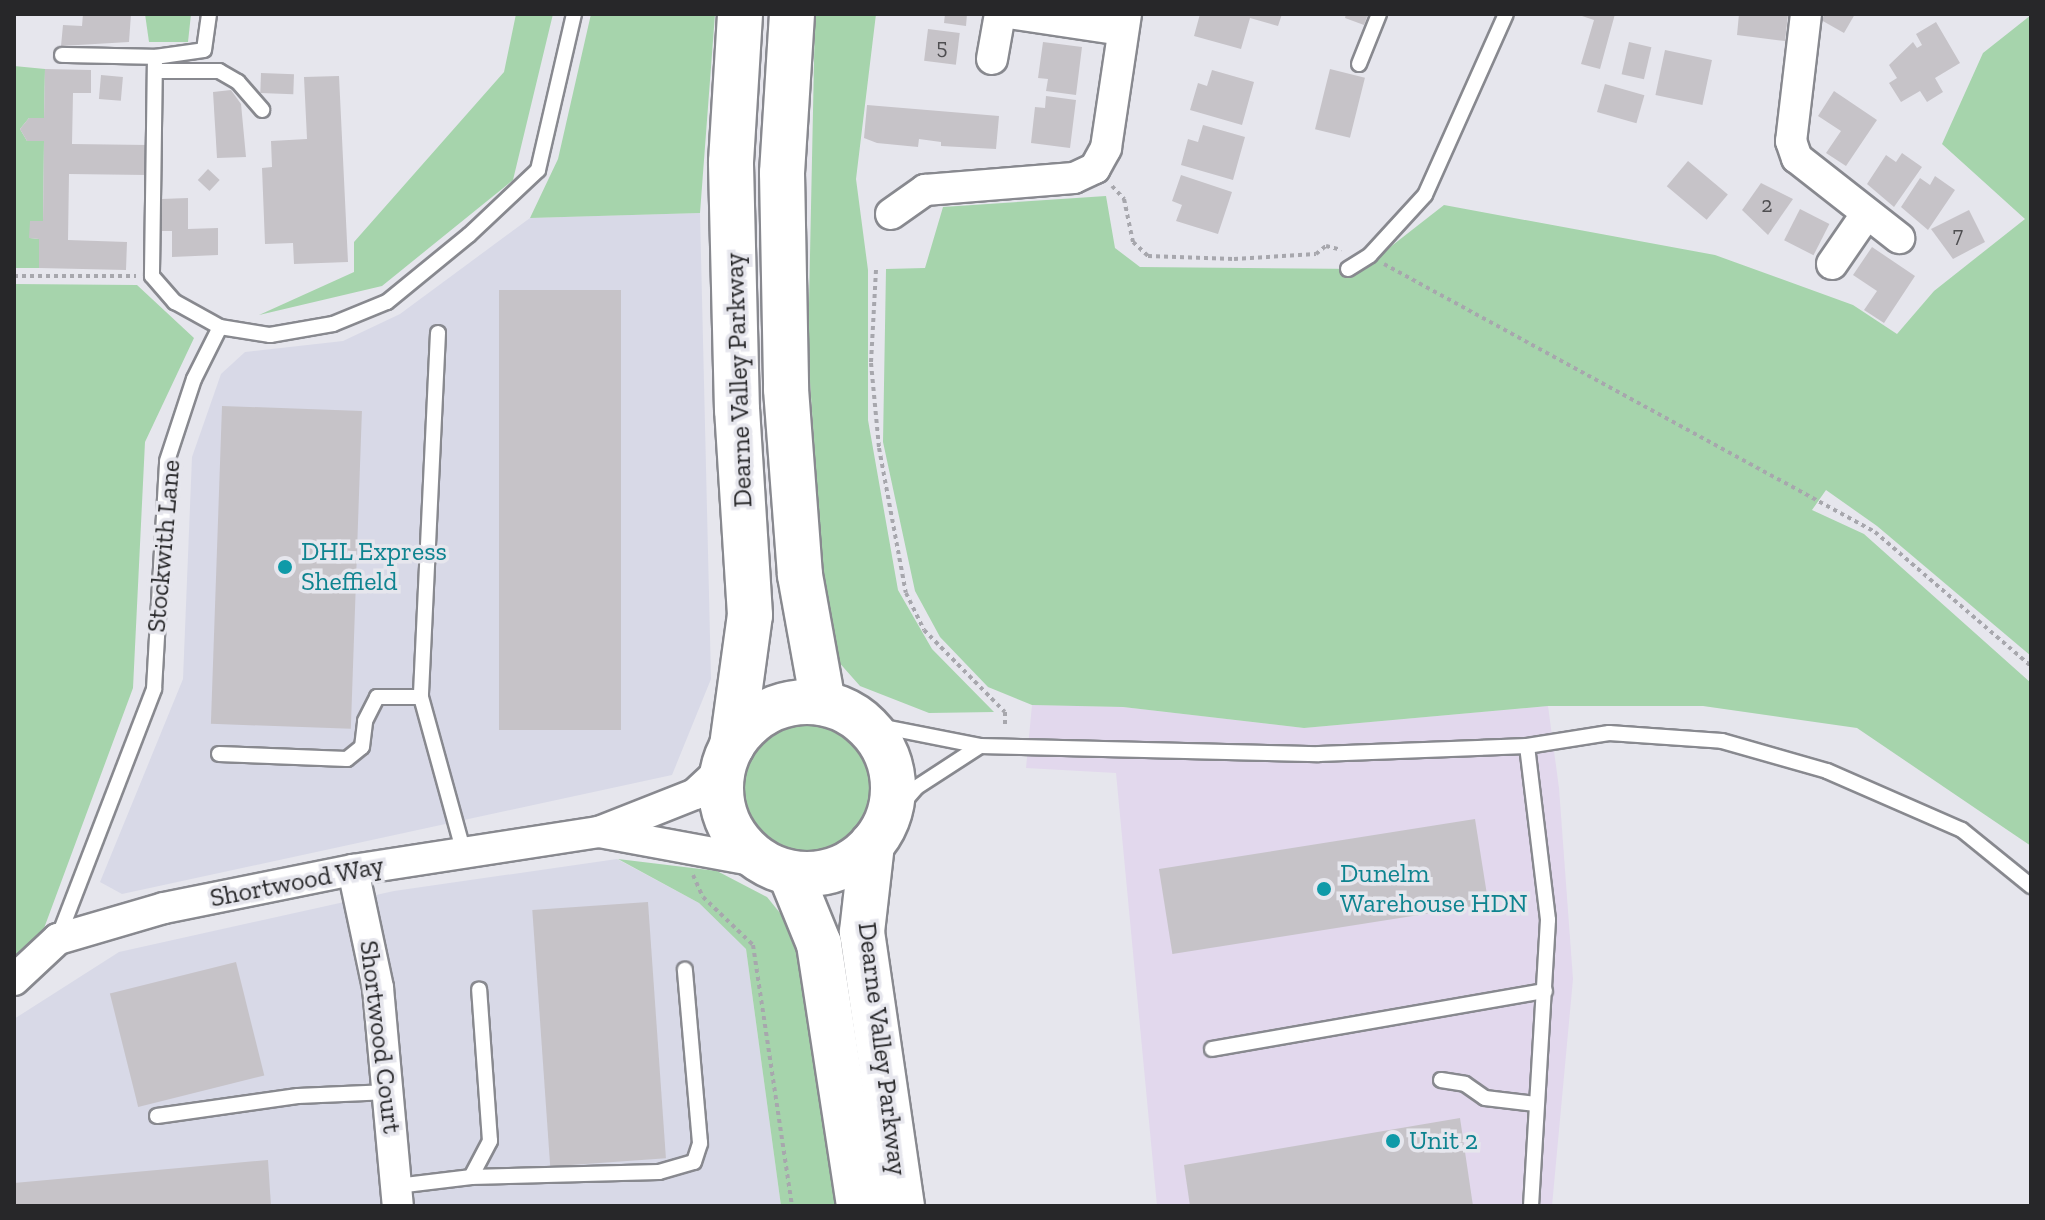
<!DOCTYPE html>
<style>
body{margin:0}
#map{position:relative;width:2045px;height:1220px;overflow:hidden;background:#e6e6ed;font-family:"Zilla Slab",serif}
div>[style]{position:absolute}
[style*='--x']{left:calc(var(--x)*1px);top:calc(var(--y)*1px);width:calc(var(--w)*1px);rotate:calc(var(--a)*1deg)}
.built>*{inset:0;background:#d8d9e7}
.industrial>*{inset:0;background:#e2d8ed}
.green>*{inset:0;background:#a6d4ac}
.round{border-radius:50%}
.building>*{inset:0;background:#c6c3c8;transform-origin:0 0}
.path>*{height:4px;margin-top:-2px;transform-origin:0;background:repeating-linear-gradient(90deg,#a7a7ad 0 4px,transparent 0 8px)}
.roads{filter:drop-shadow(2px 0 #88898f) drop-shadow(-2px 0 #88898f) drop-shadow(0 2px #88898f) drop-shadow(0 -2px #88898f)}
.service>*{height:14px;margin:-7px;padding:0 7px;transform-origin:7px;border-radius:7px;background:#fff}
.minor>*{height:30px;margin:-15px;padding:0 15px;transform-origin:15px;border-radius:15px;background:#fff}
.trunk>*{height:44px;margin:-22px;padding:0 22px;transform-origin:22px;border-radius:22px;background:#fff}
.trunk>.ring{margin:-22px;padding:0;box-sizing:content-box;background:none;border:44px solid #fff;border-radius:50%}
.dots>*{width:22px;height:22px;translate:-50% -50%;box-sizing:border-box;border:4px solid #e6e6ed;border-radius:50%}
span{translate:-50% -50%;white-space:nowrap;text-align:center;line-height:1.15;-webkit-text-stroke:7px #e6e6ed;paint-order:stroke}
.number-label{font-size:22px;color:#4f4e51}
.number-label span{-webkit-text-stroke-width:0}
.street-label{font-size:26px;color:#272729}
.culture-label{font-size:26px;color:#0d838f}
.left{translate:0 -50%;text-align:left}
.frame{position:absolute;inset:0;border:16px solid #272729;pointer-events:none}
</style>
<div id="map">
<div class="built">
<div style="clip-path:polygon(700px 213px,711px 679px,672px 775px,122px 894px,100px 882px,183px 679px,192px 457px,221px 374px,245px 352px,343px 341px,400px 314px,530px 218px)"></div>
<div style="clip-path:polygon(617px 859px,699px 903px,746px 949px,781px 1206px,14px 1206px,14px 1019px,119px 952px,394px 891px)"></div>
</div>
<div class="industrial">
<div style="clip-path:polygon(1032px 705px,1123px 707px,1304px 728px,1548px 706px,1559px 788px,1573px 979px,1552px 1206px,1157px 1206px,1116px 773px,1026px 768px)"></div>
</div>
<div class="green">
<div style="clip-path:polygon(145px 14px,191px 14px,188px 42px,149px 42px)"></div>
<div style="clip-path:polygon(516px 14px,553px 14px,513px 180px,382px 286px,259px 315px,354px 272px,354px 242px,504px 72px)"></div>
<div style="clip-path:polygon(591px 14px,715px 14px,700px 213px,530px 218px,558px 159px)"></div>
<div style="clip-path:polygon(815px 14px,876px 14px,856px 179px,868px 270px,868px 420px,898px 590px,932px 649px,994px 712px,929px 713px,860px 686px,828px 650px,808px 352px)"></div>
<div style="clip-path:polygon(2031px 15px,2031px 656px,1877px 526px,1826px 490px,1812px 510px,1864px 534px,2031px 683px,2031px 846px,1857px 728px,1703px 706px,1548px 706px,1304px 728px,1123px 707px,1032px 705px,988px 687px,940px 637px,915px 591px,883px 442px,886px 269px,925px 268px,943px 207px,1106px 196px,1115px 248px,1140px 267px,1362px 269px,1444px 205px,1715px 255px,1853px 305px,1897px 334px,1934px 291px,2025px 219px,1942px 144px,1983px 53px)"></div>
<div style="clip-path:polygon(14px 66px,45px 69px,44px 118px,29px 118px,20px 129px,27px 141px,44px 141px,43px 221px,30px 222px,30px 238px,39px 239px,39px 268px,14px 268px)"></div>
<div style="clip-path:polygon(14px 284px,137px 285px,194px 338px,145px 442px,133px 688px,43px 931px,14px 958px)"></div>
<div class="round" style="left:741px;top:724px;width:130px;height:130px"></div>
<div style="clip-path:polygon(618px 859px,717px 871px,767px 897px,793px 929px,835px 1206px,781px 1206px,746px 949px,699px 903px)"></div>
</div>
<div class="building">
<div style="clip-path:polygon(83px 14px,131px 14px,129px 42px,61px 46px,63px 25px,82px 26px)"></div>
<div style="clip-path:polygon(945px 14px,967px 14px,966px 26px,944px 23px)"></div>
<div style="clip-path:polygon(1200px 14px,1282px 14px,1278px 26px,1250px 18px,1241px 49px,1194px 36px)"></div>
<div style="clip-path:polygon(1346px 14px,1368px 14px,1364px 25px,1345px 18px)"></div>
<div style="clip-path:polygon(1576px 14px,1615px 14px,1600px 69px,1581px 64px,1594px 20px)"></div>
<div style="clip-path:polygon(1739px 14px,1788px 14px,1785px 41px,1737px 35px)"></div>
<div style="clip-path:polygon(1825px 14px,1855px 14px,1844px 33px,1821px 20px)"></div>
<div style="clip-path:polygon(1936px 22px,1960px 63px,1935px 78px,1943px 92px,1927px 102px,1920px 91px,1901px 102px,1889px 83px,1897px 78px,1889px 65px,1913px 42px,1917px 48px,1922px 45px,1916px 34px)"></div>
<div style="left:928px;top:29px;width:32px;height:32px;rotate:7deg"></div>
<div style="clip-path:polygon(1043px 42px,1082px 47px,1076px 95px,1046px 91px,1048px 79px,1038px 78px)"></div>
<div style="left:1629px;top:42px;width:23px;height:33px;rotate:13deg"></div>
<div style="left:1665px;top:50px;width:48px;height:46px;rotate:12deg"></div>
<div style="clip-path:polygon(45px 69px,91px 70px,91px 93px,73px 93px,72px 144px,148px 145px,147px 175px,69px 174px,68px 240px,127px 242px,126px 270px,39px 268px,39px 239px,29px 238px,30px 221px,43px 221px,44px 141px,27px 141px,20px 129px,29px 118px,44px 118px)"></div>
<div style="left:1330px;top:69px;width:36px;height:62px;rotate:14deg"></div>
<div style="clip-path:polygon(1212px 70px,1254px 82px,1242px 125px,1190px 110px,1198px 83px,1207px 86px)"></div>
<div style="left:261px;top:73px;width:33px;height:20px;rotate:2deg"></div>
<div style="left:101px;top:75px;width:22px;height:24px;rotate:5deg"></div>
<div style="clip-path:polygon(339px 76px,348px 262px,294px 264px,293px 243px,265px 244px,262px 168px,272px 167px,271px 141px,307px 139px,304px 77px)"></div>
<div style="left:1605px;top:84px;width:41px;height:29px;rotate:16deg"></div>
<div style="clip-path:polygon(231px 90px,241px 104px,246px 157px,217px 158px,213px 92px)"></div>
<div style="clip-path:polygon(1834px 91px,1877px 120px,1846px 166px,1826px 153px,1841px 131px,1818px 116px)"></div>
<div style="clip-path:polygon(1046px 96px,1076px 100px,1070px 148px,1031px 143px,1035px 107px,1045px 108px)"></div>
<div style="clip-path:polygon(867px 105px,999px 116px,996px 149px,941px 146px,941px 142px,919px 139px,918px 147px,877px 143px,864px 138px)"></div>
<div style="clip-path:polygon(1203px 125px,1245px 137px,1233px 180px,1181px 165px,1188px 139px,1198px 142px)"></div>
<div style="clip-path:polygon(1902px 153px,1922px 167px,1894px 207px,1867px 184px,1886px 155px,1896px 162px)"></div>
<div style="left:1688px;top:161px;width:52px;height:33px;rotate:40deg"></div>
<div style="left:208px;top:169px;width:16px;height:15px;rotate:43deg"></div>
<div style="clip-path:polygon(1181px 175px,1232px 192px,1218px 234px,1176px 221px,1182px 205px,1172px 201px)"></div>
<div style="clip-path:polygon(1935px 176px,1955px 190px,1928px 230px,1901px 207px,1920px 178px,1930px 185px)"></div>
<div style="clip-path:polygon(1761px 183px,1793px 199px,1768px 235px,1742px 210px)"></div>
<div style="clip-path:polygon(188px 198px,188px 229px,218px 228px,218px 255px,172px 257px,172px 231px,162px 231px,161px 199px)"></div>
<div style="left:1800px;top:209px;width:33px;height:35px;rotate:27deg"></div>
<div style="clip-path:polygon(1969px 210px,1985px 242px,1953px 259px,1931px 229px)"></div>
<div style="clip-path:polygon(1872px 247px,1915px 276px,1884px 323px,1864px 310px,1877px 291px,1853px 275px)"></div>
<div style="left:621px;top:290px;width:440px;height:122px;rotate:90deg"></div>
<div style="left:222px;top:406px;width:140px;height:318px;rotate:2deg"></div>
<div style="left:1475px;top:819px;width:86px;height:320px;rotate:81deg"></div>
<div style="left:648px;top:902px;width:257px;height:116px;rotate:86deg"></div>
<div style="left:236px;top:962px;width:117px;height:130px;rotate:76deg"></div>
<div style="clip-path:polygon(1460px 1118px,1473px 1206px,1190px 1206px,1184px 1165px)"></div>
<div style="clip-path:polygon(268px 1160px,271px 1206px,14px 1206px,14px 1183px)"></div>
</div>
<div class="path">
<div style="--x:1112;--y:186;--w:18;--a:47"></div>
<div style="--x:1124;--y:199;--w:44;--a:78.2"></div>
<div style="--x:1133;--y:242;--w:21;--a:43"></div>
<div style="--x:1148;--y:256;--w:86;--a:2"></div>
<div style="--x:1234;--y:259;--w:82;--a:-3.5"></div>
<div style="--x:1316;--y:254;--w:13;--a:-39"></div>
<div style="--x:1326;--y:246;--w:16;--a:14"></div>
<div style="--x:1384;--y:264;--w:559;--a:28.63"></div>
<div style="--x:1875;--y:532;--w:206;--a:40.7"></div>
<div style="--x:876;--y:270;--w:93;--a:93.1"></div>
<div style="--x:871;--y:363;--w:85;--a:84.6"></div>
<div style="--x:879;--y:448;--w:147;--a:79.5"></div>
<div style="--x:906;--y:593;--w:41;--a:64.1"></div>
<div style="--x:924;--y:630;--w:115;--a:45.4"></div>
<div style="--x:1005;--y:712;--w:15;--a:90"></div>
<div style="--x:14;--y:276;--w:122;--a:0"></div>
<div style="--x:693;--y:875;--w:24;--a:66"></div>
<div style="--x:703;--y:897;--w:69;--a:43.8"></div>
<div style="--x:753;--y:945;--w:264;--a:81.5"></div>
</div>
<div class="roads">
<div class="service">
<div style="--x:62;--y:55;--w:93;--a:1.2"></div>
<div style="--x:155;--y:57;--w:219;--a:90.8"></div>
<div style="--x:152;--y:276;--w:35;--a:49"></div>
<div style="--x:175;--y:302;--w:51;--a:29.1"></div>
<div style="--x:155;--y:57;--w:49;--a:-8.1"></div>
<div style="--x:204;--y:50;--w:36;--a:-82"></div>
<div style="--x:1359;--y:64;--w:54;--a:-68.2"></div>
<div style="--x:155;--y:71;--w:64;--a:0"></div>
<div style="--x:219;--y:71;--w:22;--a:30"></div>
<div style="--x:238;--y:82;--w:37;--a:49"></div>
<div style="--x:1348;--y:269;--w:26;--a:-32"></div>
<div style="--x:1370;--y:255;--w:81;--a:-47.5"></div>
<div style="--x:1425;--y:195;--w:198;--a:-65.9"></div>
<div style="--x:438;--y:333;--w:364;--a:92.7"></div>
<div style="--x:421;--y:697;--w:159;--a:74.6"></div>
<div style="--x:864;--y:723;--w:118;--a:11.2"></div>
<div style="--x:1527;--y:746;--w:175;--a:83.1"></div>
<div style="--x:1548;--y:920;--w:287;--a:93.4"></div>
<div style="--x:219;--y:754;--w:128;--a:2.2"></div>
<div style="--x:347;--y:759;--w:19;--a:-39"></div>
<div style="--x:362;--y:747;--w:26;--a:-83"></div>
<div style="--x:365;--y:721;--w:27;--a:-63"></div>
<div style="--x:377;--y:697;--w:44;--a:0"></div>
<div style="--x:887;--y:821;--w:45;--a:-48.6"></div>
<div style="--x:917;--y:787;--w:75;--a:-33.1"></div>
<div style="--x:980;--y:746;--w:339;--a:1.4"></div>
<div style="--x:1319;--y:754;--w:208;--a:-2.2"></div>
<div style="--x:1527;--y:746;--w:83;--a:-9"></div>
<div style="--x:1609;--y:733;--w:113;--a:4"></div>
<div style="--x:1722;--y:741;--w:109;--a:15.9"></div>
<div style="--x:1827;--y:771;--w:147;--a:23.6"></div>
<div style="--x:1962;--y:830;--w:89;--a:39.1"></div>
<div style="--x:58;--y:938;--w:267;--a:-68.9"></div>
<div style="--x:154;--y:689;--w:228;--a:-86.7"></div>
<div style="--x:167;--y:461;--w:86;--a:-71.8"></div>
<div style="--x:194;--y:379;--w:58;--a:-63.4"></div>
<div style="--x:220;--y:327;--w:51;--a:9.1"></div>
<div style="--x:270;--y:335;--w:64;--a:-9.9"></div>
<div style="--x:333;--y:324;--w:58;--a:-22.2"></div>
<div style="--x:387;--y:302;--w:106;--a:-39.3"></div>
<div style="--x:469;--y:235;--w:95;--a:-43.3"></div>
<div style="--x:538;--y:170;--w:160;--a:-77"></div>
<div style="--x:1212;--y:1049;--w:338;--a:-9.9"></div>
<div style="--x:1441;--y:1080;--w:24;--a:9"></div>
<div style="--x:1465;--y:1084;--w:24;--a:35"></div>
<div style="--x:1485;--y:1098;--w:51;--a:6.7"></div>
<div style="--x:157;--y:1116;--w:142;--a:-8.1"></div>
<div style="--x:298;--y:1096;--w:91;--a:-2.5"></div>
<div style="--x:471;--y:1177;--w:41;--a:-62.2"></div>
<div style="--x:490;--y:1141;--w:152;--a:-94.1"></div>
<div style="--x:397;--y:1186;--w:75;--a:-6.9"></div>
<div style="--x:471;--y:1177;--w:188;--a:-1.5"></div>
<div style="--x:659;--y:1172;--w:36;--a:-16"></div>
<div style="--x:694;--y:1162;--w:20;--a:-72"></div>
<div style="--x:700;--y:1143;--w:174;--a:-95"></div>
</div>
<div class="minor">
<div style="--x:1015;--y:14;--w:108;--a:8.5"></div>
<div style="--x:1806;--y:14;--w:128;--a:96.7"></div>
<div style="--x:1791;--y:141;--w:18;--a:71"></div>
<div style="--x:1797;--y:158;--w:130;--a:38.1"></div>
<div style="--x:992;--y:59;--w:46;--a:-79.9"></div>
<div style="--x:891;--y:214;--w:42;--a:-35.2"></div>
<div style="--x:925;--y:190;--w:149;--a:-4.6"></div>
<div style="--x:1074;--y:178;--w:23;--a:-25"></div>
<div style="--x:1095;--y:168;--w:23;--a:-61"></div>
<div style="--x:1106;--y:148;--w:135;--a:-81.5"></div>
<div style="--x:1832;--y:264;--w:58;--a:-55.5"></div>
<div style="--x:599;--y:832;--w:166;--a:10.4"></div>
<div style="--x:353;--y:870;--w:121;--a:78"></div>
<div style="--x:378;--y:988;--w:219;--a:84.8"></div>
<div style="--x:14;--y:980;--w:60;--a:-43"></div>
<div style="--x:58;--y:939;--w:110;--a:-16.3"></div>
<div style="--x:164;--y:908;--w:193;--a:-11.4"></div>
<div style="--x:353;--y:870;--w:249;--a:-8.8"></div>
<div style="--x:599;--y:832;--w:103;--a:-21.6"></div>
<div style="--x:695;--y:794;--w:40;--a:-43"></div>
</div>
<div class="trunk">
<div style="--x:792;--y:14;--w:159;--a:93.6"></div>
<div style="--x:782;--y:173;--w:216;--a:88.9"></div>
<div style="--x:786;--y:389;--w:187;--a:85.7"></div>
<div style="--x:800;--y:575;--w:130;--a:79.8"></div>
<div class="ring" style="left:721px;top:702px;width:128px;height:128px"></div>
<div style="--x:732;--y:746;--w:132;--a:-82.2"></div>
<div style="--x:750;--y:615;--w:205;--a:-93.6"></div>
<div style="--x:737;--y:410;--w:248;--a:-91.4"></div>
<div style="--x:731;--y:162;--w:148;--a:-86.5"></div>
<div style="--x:872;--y:844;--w:89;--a:96.5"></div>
<div style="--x:862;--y:932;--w:277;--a:81.7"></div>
<div style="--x:790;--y:873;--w:77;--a:67.8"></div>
<div style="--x:819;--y:944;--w:265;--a:81.3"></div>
</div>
</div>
<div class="dots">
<div style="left:285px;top:567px;background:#0f9aa8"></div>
<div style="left:1324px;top:889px;background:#0f9aa8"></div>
<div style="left:1393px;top:1141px;background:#0f9aa8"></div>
</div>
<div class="number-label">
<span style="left:942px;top:47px">5</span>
<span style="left:1767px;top:205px">2</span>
<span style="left:1958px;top:235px">7</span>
</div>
<div class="street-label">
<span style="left:739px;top:380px;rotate:-92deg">Dearne Valley Parkway</span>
<span style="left:164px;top:546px;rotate:-85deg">Stockwith Lane</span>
<span style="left:297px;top:882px;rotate:-11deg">Shortwood Way</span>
<span style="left:380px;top:1037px;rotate:83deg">Shortwood Court</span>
<span style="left:882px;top:1049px;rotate:83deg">Dearne Valley Parkway</span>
</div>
<div class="culture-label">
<span class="left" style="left:301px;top:567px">DHL Express<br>Sheffield</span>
<span class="left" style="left:1340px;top:889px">Dunelm<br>Warehouse HDN</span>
<span class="left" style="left:1409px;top:1141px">Unit 2</span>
</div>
<div class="frame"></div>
</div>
